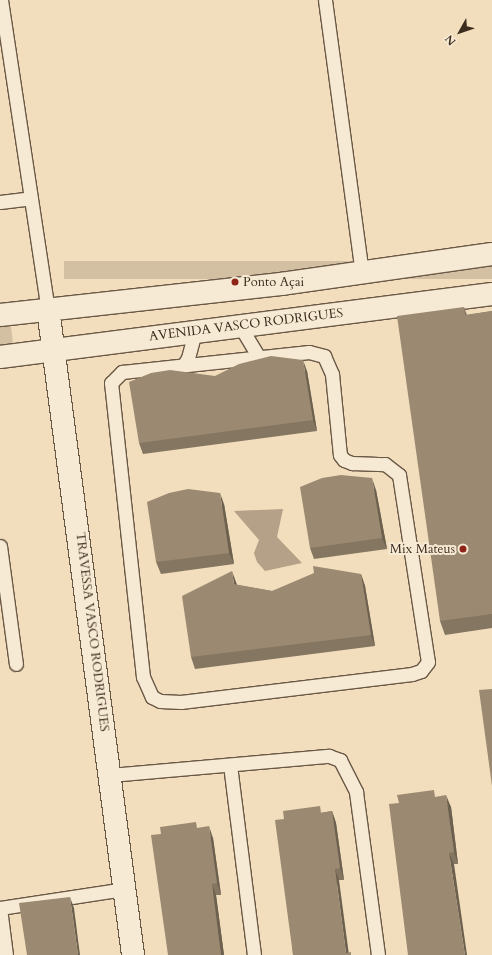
<!DOCTYPE html>
<meta charset="utf-8">
<style>
body{margin:0}
#map{position:relative;width:492px;height:955px;overflow:hidden;background:#f2debd;font-family:Cardo,serif}
div>[style]{position:absolute}
[style*='--x']{left:calc(var(--x)*1px);top:calc(var(--y)*1px);width:calc(var(--w)*1px);rotate:calc(var(--a)*1deg)}
.green>*{inset:0;background:#d3c0a2;transform-origin:0 0}
.water>*{inset:0;background:#b4a187}
.roads{filter:drop-shadow(1px 0 #6a5846) drop-shadow(-1px 0 #6a5846) drop-shadow(0 1px #6a5846) drop-shadow(0 -1px #6a5846)}
.service>*{height:13px;margin:-6.5px;padding:0 6.5px;transform-origin:6.5px;border-radius:6.5px;background:#f7ead4}
.minor>*{height:22px;margin:-11px;padding:0 11px;transform-origin:11px;border-radius:11px;background:#f7ead4}
.wall>*{inset:0;background:#857661}
.shaded-wall>*{inset:0;background:#6c604f}
.building>*{inset:0;background:#9b8971}
.dots>*{width:11px;height:11px;translate:-50% -50%;box-sizing:border-box;border:2px solid #f7ead4;border-radius:50%}
span{translate:-50% -50%;white-space:nowrap;text-align:center;line-height:1.15;-webkit-text-stroke:4px #f7ead4;paint-order:stroke}
.poi-label{font-size:13px;color:#3c2c1e}
.left{translate:0 -50%;text-align:left}
.right{translate:-100% -50%;text-align:right}
.street-label{font-size:13px;color:#3c2c1e}
.north{position:absolute;left:440px;top:12px;width:40px;height:40px;-webkit-text-stroke:3px #f7ead4;paint-order:stroke;rotate:230deg;font-size:11px;font-weight:700;line-height:16px;text-align:center;color:#3c2c1e}
.north::after{content:'';display:block;margin:auto;width:14px;height:18px;background:#3c2c1e;clip-path:polygon(50% 0,100% 100%,50% 72%,0 100%)}
</style>
<div id="map">
<div class="green">
<div style="left:492px;top:261px;width:18px;height:428px;rotate:90deg"></div>
<div style="clip-path:polygon(11px 326px,13px 344px,0 346px,0 327px)"></div>
</div>
<div class="water">
<div style="clip-path:polygon(283px 509px,277px 537px,302px 563px,265px 571px,257px 562px,254px 553px,259px 540px,234px 511px)"></div>
</div>
<div class="roads">
<div class="service">
<div style="--x:1;--y:0;--w:313;--a:81.4"></div>
<div style="--x:325;--y:0;--w:275;--a:82.3"></div>
<div style="--x:0;--y:202;--w:31;--a:-7"></div>
<div style="--x:240;--y:326;--w:37;--a:59"></div>
<div style="--x:309;--y:352;--w:16;--a:15"></div>
<div style="--x:324;--y:356;--w:20;--a:66"></div>
<div style="--x:332;--y:374;--w:81;--a:84.4"></div>
<div style="--x:340;--y:455;--w:6;--a:51"></div>
<div style="--x:344;--y:460;--w:9;--a:21"></div>
<div style="--x:352;--y:463;--w:33;--a:2"></div>
<div style="--x:385;--y:464;--w:18;--a:38"></div>
<div style="--x:399;--y:475;--w:189;--a:81.2"></div>
<div style="--x:428;--y:662;--w:11;--a:128"></div>
<div style="--x:421;--y:671;--w:9;--a:162"></div>
<div style="--x:412;--y:674;--w:233;--a:173.1"></div>
<div style="--x:181;--y:702;--w:21;--a:-177"></div>
<div style="--x:160;--y:701;--w:9;--a:-153"></div>
<div style="--x:152;--y:697;--w:22;--a:-114"></div>
<div style="--x:143;--y:677;--w:296;--a:-96.2"></div>
<div style="--x:111;--y:383;--w:16;--a:-45"></div>
<div style="--x:122;--y:372;--w:188;--a:-6.1"></div>
<div style="--x:183;--y:366;--w:9;--a:-58"></div>
<div style="--x:188;--y:358;--w:27;--a:-75"></div>
<div style="--x:0;--y:546;--w:119;--a:82.3"></div>
<div style="--x:230;--y:765;--w:192;--a:82.8"></div>
<div style="--x:110;--y:775;--w:220;--a:-5"></div>
<div style="--x:329;--y:756;--w:12;--a:20"></div>
<div style="--x:340;--y:760;--w:36;--a:63"></div>
<div style="--x:356;--y:792;--w:164;--a:82.3"></div>
<div style="--x:0;--y:908;--w:125;--a:-8.7"></div>
<div style="--x:0;--y:908;--w:47;--a:82.7"></div>
</div>
<div class="minor">
<div style="--x:48;--y:309;--w:652;--a:82.5"></div>
<div style="--x:0;--y:315;--w:283;--a:-6.3"></div>
<div style="--x:281;--y:284;--w:213;--a:-8.1"></div>
<div style="--x:0;--y:357;--w:496;--a:-7.3"></div>
</div>
</div>
<div class="wall">
<div style="clip-path:polygon(464px 307px,467px 315px,492px 311px,492px 628px,445px 635px,440px 621px)"></div>
<div style="clip-path:polygon(307px 371px,317px 431px,143px 454px,139px 443px,215px 376px)"></div>
<div style="clip-path:polygon(376px 490px,387px 549px,314px 559px,310px 548px)"></div>
<div style="clip-path:polygon(224px 504px,234px 564px,161px 574px,156px 562px)"></div>
<div style="clip-path:polygon(361px 574px,365px 586px,375px 646px,195px 669px,191px 657px,236px 582px,237px 585px,272px 591px)"></div>
<div style="clip-path:polygon(437px 797px,451px 807px,458px 864px,454px 864px,399px 803px)"></div>
<div style="clip-path:polygon(332px 811px,336px 823px,344px 880px,339px 880px,293px 955px,284px 819px)"></div>
<div style="clip-path:polygon(199px 828px,213px 838px,221px 895px,216px 895px,224px 955px,168px 955px)"></div>
</div>
<div class="shaded-wall">
<div style="clip-path:polygon(303px 360px,307px 371px,317px 431px,313px 420px)"></div>
<div style="clip-path:polygon(372px 478px,376px 490px,387px 549px,382px 538px)"></div>
<div style="clip-path:polygon(220px 493px,224px 504px,234px 564px,229px 553px)"></div>
<div style="clip-path:polygon(232px 571px,236px 582px,239px 596px,234px 584px)"></div>
<div style="clip-path:polygon(361px 574px,365px 586px,375px 646px,371px 635px)"></div>
<div style="clip-path:polygon(446px 795px,451px 807px,458px 864px,454px 852px)"></div>
<div style="clip-path:polygon(332px 811px,336px 823px,344px 880px,340px 868px)"></div>
<div style="clip-path:polygon(209px 826px,213px 838px,221px 895px,217px 883px)"></div>
<div style="clip-path:polygon(449px 853px,454px 864px,467px 955px,465px 955px)"></div>
<div style="clip-path:polygon(335px 869px,339px 880px,349px 955px,346px 953px)"></div>
<div style="clip-path:polygon(212px 884px,216px 895px,224px 955px,221px 955px)"></div>
<div style="clip-path:polygon(70px 897px,74px 908px,80px 955px,78px 955px)"></div>
</div>
<div class="building">
<div style="clip-path:polygon(464px 307px,465px 315px,492px 311px,492px 614px,440px 621px,397px 316px)"></div>
<div style="clip-path:polygon(271px 356px,303px 360px,313px 420px,139px 443px,129px 382px,151px 373px,170px 370px,215px 376px,239px 364px)"></div>
<div style="clip-path:polygon(341px 475px,372px 478px,382px 538px,310px 548px,300px 487px,322px 478px)"></div>
<div style="clip-path:polygon(188px 489px,220px 493px,229px 553px,156px 562px,147px 502px,169px 493px)"></div>
<div style="clip-path:polygon(313px 566px,361px 574px,371px 635px,191px 657px,182px 596px,232px 571px,234px 584px,272px 591px,314px 573px)"></div>
<div style="clip-path:polygon(492px 689px,492px 786px,479px 690px)"></div>
<div style="clip-path:polygon(434px 790px,435px 797px,446px 795px,454px 852px,449px 853px,465px 955px,408px 955px,389px 804px,399px 803px,397px 795px)"></div>
<div style="clip-path:polygon(320px 806px,321px 813px,332px 811px,340px 868px,335px 869px,346px 953px,351px 952px,351px 955px,293px 955px,275px 820px,284px 819px,283px 811px)"></div>
<div style="clip-path:polygon(196px 822px,197px 828px,209px 826px,217px 883px,212px 884px,221px 955px,168px 955px,151px 835px,161px 834px,160px 827px)"></div>
<div style="clip-path:polygon(70px 897px,78px 955px,27px 955px,19px 903px)"></div>
</div>
<div class="dots">
<div style="left:235px;top:282px;background:#8f2418"></div>
<div style="left:463px;top:549px;background:#8f2418"></div>
</div>
<div class="poi-label">
<span class="left" style="left:243px;top:282px">Ponto Açai</span>
<span class="right" style="left:455px;top:549px">Mix Mateus</span>
</div>
<div class="street-label">
<span style="left:246px;top:325px;rotate:-7deg">AVENIDA VASCO RODRIGUES</span>
<span style="left:92px;top:632px;rotate:83deg">TRAVESSA VASCO RODRIGUES</span>
</div>
<div class="north">N</div>
</div>
